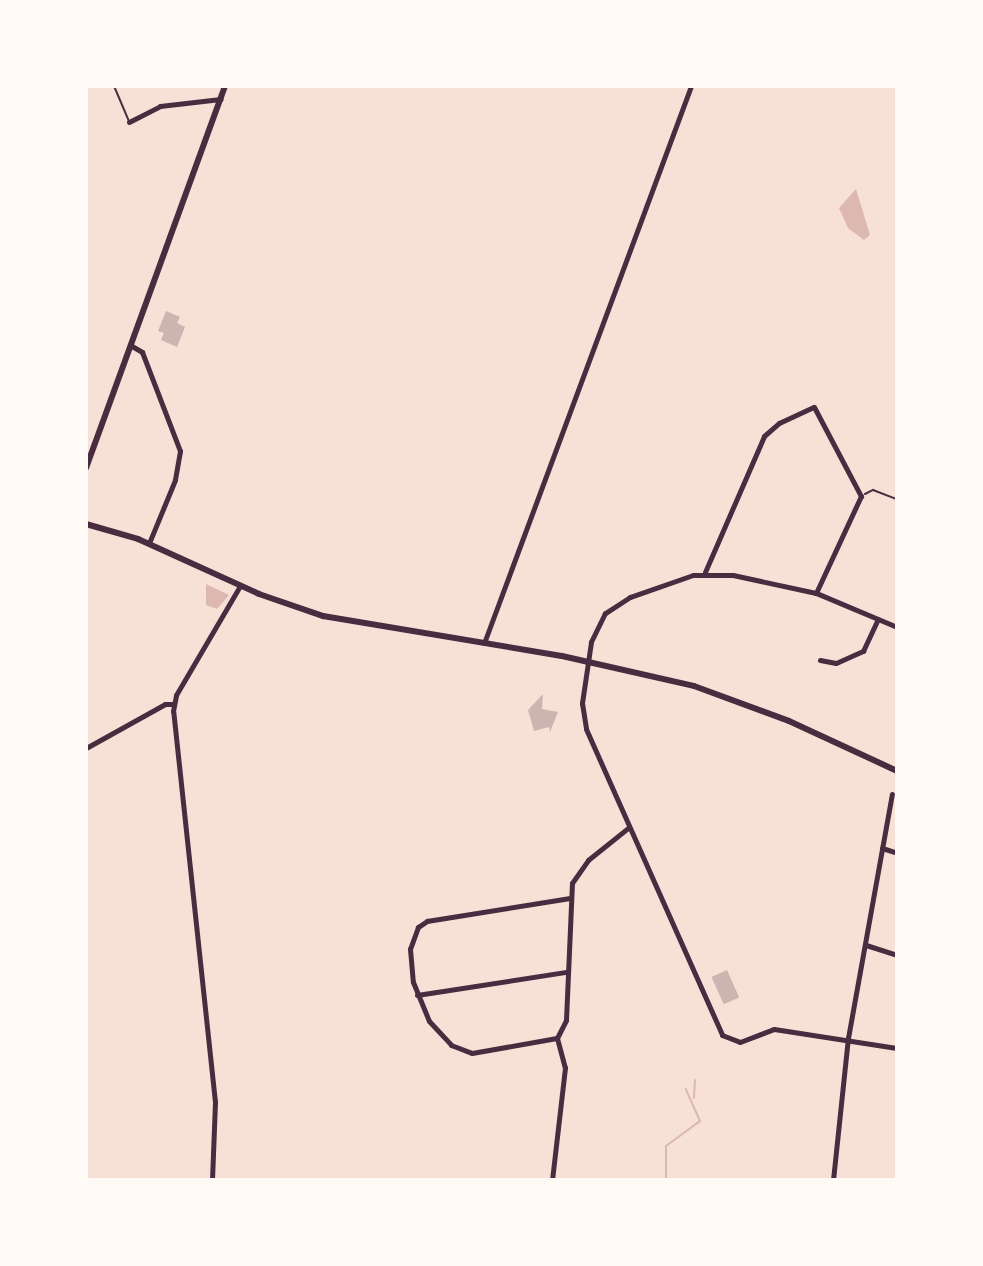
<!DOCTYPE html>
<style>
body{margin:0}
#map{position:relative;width:983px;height:1266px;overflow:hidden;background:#f7e1d7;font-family:"Libre Baskerville",serif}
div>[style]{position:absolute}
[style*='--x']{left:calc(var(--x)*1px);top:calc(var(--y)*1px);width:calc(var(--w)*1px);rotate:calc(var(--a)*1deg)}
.water>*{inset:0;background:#dcb8b0}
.stream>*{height:2px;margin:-1px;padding:0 1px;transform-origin:1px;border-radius:1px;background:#dcb8b0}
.building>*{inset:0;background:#ccb4b1;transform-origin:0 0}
.path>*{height:2px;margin:-1px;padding:0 1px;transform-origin:1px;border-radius:1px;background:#4a2c40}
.service>*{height:2px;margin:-1px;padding:0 1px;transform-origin:1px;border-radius:1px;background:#4a2c40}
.minor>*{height:5px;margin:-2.5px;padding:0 2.5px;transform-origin:2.5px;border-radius:2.5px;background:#4a2c40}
.tertiary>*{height:6px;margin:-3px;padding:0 3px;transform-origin:3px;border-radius:3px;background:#4a2c40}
.secondary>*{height:6px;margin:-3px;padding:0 3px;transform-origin:3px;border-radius:3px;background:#4a2c40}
span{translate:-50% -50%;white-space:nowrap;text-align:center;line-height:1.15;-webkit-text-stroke:7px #fffaf5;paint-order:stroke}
.frame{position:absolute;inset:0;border:88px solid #fffaf5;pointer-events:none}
</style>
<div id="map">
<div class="water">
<div style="clip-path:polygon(856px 189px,870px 235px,864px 240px,848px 228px,839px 208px)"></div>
<div style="clip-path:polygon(206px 584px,229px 595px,217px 609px,206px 605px)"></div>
</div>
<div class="stream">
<div style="--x:694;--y:1098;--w:18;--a:-87"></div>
<div style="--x:666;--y:1180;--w:34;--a:-90"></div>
<div style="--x:666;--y:1146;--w:42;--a:-36.3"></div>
<div style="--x:700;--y:1121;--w:35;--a:-114"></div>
</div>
<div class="building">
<div style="clip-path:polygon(166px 311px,180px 317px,177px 323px,185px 327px,177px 347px,161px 340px,164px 333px,158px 331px)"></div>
<div style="clip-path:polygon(543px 694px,542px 709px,558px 712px,550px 732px,549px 727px,534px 731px,528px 710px)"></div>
<div style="left:727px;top:970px;width:30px;height:17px;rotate:66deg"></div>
</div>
<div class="path">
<div style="--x:865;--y:494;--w:9;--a:-27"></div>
<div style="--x:873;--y:490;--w:26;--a:21"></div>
</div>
<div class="service">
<div style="--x:114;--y:86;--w:39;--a:67"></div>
</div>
<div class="minor">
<div style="--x:129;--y:122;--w:35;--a:-27"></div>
<div style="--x:160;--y:106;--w:61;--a:-6.5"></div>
<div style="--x:130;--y:345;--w:14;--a:30"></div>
<div style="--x:142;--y:352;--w:106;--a:69"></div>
<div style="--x:180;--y:451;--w:29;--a:100"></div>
<div style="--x:175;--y:480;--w:68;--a:112.4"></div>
<div style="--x:705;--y:572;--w:148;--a:-66.5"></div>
<div style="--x:764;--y:436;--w:20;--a:-41"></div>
<div style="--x:779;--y:423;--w:38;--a:-25"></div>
<div style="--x:814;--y:407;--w:101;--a:62.2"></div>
<div style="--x:861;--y:496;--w:107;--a:114.9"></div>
<div style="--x:897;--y:627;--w:88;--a:-157.2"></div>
<div style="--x:816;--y:593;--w:85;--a:-167.8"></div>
<div style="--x:733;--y:575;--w:40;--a:180"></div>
<div style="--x:693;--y:575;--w:67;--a:160.8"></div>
<div style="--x:630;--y:597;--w:30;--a:147"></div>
<div style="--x:605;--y:613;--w:32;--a:116"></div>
<div style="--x:591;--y:642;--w:62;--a:98.4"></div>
<div style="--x:582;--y:703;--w:26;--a:81"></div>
<div style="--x:586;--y:729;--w:335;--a:66"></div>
<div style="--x:722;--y:1035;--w:19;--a:21"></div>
<div style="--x:740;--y:1042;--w:36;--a:-21"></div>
<div style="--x:774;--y:1029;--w:124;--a:8.8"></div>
<div style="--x:484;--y:643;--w:594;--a:-69.61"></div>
<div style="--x:820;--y:660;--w:16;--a:11"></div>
<div style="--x:836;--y:663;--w:30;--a:-24"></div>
<div style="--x:863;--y:651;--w:35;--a:-65"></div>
<div style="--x:86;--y:748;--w:90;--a:-29.1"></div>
<div style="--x:165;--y:704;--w:8;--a:0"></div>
<div style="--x:882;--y:848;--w:16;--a:18"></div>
<div style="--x:570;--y:898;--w:145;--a:170.9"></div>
<div style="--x:427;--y:921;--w:11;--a:146"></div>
<div style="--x:418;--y:927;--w:23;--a:110"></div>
<div style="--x:410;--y:949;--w:33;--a:85"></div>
<div style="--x:413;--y:982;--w:42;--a:67.7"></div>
<div style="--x:429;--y:1021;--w:33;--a:47"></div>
<div style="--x:451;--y:1045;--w:22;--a:21"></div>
<div style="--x:472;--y:1053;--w:86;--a:-10"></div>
<div style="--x:557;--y:1038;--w:20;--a:-63"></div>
<div style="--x:566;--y:1020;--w:137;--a:-87.5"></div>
<div style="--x:572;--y:883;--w:28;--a:-55"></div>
<div style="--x:588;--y:860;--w:51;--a:-38.7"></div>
<div style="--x:866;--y:945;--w:33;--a:18"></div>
<div style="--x:417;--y:995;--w:151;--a:-8.8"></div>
<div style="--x:212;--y:1180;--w:78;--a:-87.8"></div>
<div style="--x:215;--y:1102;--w:393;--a:-96.1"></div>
<div style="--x:173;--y:711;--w:16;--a:-79"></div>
<div style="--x:176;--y:695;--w:126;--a:-59.6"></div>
<div style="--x:552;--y:1180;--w:113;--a:-83.4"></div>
<div style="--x:565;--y:1068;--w:31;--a:-105"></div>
<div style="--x:833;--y:1180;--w:143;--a:-84"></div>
<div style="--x:848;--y:1038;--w:248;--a:-79.8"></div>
</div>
<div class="tertiary">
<div style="--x:86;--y:468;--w:407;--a:-70"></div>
</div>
<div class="secondary">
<div style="--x:86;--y:524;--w:54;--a:16.1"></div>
<div style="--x:138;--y:539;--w:133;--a:24.4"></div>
<div style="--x:259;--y:594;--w:68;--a:19"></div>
<div style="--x:323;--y:616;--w:242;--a:9.5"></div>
<div style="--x:562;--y:656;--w:135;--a:12.8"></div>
<div style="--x:694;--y:686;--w:101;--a:20.2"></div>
<div style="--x:789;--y:721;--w:119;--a:24.8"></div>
</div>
<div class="frame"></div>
</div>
